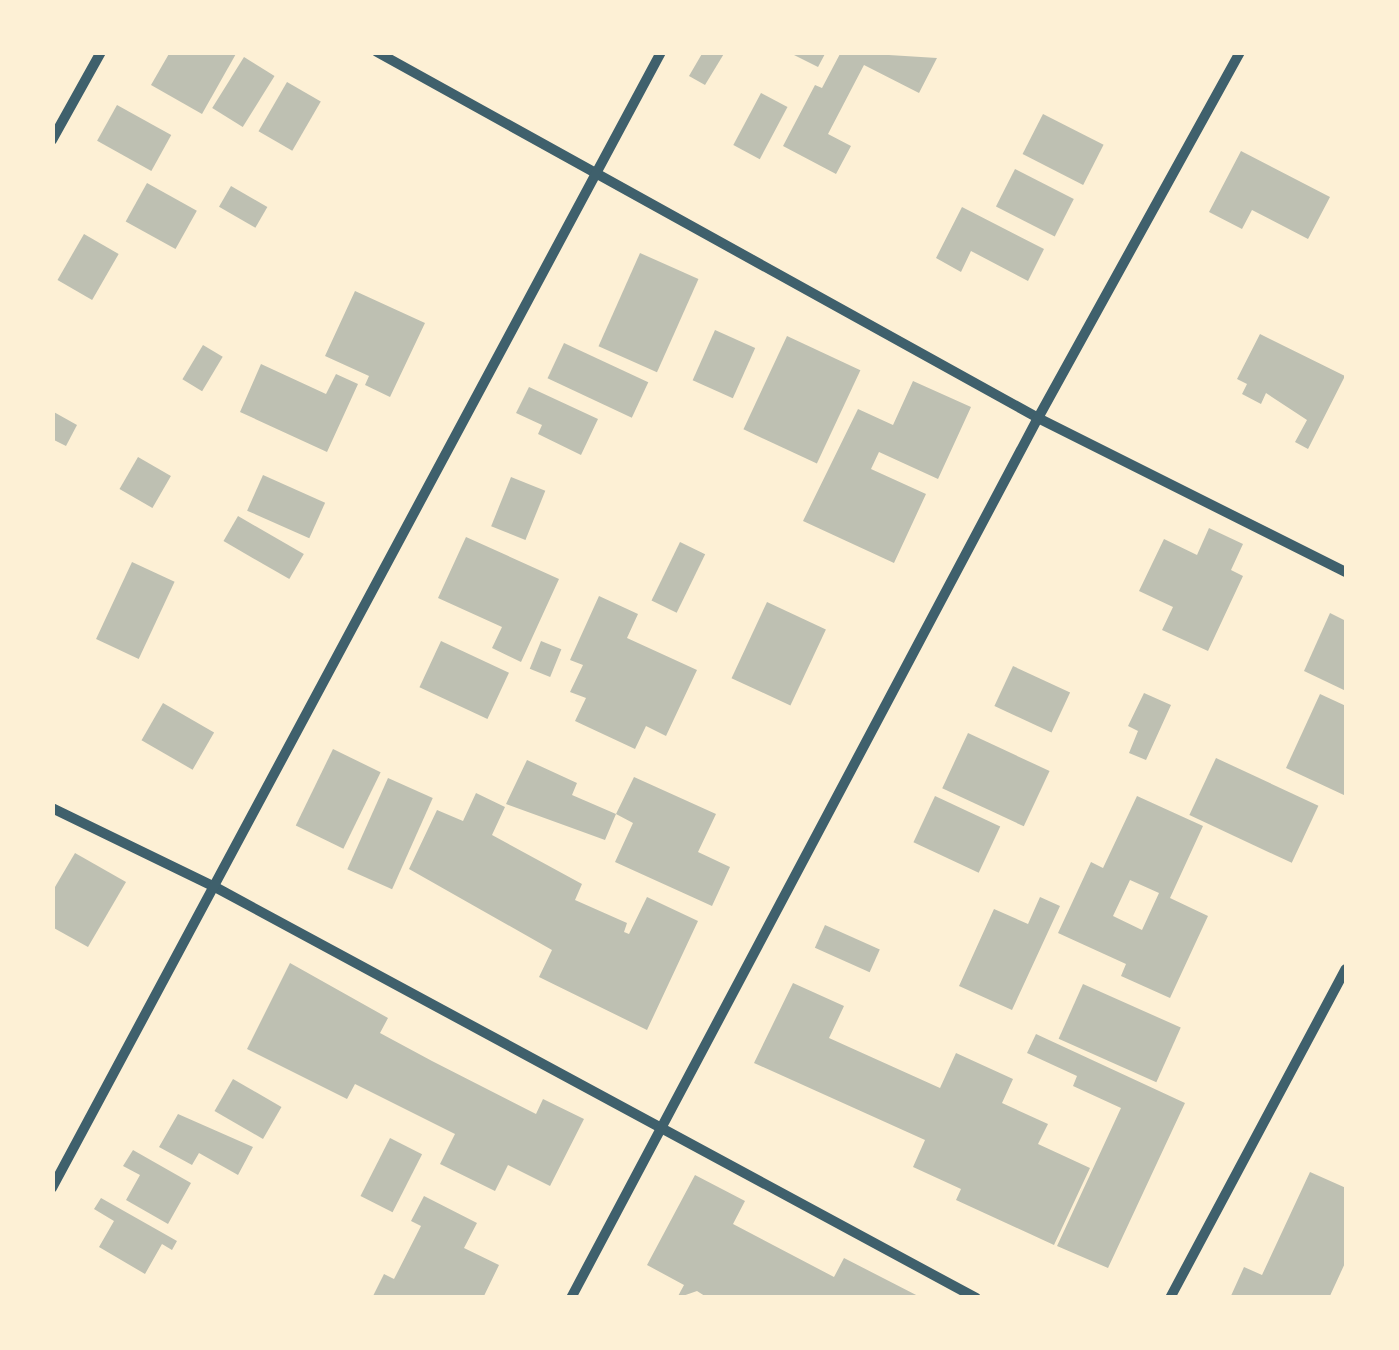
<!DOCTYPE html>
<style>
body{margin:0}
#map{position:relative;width:1399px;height:1350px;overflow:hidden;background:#fdf0d5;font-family:Bitter,serif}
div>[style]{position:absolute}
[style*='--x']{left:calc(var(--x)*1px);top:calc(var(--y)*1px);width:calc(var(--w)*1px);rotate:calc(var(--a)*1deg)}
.building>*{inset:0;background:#bec0b2;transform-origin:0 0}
.minor>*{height:10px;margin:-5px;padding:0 5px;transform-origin:5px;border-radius:5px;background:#3f606c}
span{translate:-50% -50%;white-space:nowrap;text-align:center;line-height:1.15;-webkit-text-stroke:10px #fdf0d5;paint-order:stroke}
.frame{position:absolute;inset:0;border:55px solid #fdf0d5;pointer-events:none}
</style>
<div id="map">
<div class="building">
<div style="clip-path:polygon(170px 52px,237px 52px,202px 114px,151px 85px)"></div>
<div style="clip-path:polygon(703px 52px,725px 52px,705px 85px,689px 76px)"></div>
<div style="clip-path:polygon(788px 52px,826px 52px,818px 67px)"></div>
<div style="clip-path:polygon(841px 52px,937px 58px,919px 93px,864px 65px,828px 134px,851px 146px,836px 174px,783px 146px,815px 85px,822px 88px)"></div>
<div style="left:244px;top:57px;width:36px;height:60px;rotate:32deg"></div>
<div style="left:287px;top:82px;width:39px;height:57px;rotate:30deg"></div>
<div style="left:761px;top:93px;width:30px;height:59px;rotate:28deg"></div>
<div style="left:117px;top:105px;width:62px;height:41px;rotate:29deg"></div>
<div style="left:1043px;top:114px;width:68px;height:45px;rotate:27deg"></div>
<div style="clip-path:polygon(1241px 151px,1330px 197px,1308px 239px,1252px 210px,1242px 229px,1209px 212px)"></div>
<div style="left:1015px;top:169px;width:66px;height:42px;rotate:27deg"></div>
<div style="left:147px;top:183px;width:57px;height:44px;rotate:29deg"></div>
<div style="left:231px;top:186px;width:42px;height:24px;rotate:30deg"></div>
<div style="clip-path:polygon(962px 207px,1044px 249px,1028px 281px,971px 251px,961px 272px,936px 258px)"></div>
<div style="left:84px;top:234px;width:40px;height:53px;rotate:30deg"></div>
<div style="left:640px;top:253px;width:64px;height:102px;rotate:24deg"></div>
<div style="clip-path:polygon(355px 291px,425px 323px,390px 397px,365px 385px,369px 376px,325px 356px)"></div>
<div style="left:715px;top:330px;width:44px;height:55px;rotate:24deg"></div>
<div style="clip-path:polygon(1260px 334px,1345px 376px,1308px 449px,1295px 442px,1307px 420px,1266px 393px,1261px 404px,1242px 394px,1247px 384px,1237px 379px)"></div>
<div style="left:787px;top:336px;width:81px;height:103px;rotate:25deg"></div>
<div style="left:564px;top:343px;width:93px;height:39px;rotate:25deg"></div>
<div style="left:203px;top:345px;width:23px;height:40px;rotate:31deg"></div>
<div style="clip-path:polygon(261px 364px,326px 394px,336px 374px,358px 384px,327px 452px,240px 412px)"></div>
<div style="clip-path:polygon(913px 381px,971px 407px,938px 479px,879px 452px,871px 469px,926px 494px,894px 563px,803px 521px,858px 409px,893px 425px)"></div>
<div style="clip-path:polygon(529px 387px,598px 419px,581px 455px,538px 434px,542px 425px,516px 413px)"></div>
<div style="clip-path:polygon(52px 411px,77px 425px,66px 446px,52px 439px)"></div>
<div style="left:138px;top:457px;width:38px;height:37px;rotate:30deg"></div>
<div style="left:263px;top:475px;width:68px;height:39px;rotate:24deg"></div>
<div style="left:511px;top:477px;width:37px;height:53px;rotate:22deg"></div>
<div style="left:238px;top:516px;width:76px;height:29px;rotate:30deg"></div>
<div style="clip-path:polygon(1209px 528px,1243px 544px,1231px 570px,1243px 576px,1208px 651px,1162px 630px,1173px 607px,1139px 591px,1164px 539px,1197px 555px)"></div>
<div style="clip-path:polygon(466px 537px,559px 579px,521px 662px,492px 648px,502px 627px,438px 598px)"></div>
<div style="left:680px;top:542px;width:28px;height:65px;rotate:26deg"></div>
<div style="left:132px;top:562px;width:47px;height:85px;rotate:25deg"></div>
<div style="clip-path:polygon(599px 596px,638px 614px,627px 638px,697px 670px,666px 736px,646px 726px,635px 749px,575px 721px,586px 698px,570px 692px,583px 665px,570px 660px)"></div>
<div style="left:767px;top:602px;width:65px;height:84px;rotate:25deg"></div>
<div style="clip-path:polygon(1330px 613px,1346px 621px,1346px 691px,1304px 671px)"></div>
<div style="left:441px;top:641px;width:75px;height:51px;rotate:25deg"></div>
<div style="left:541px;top:641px;width:22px;height:30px;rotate:22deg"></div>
<div style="left:1013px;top:666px;width:63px;height:44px;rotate:25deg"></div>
<div style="clip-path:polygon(1144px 693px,1171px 705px,1146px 760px,1129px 753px,1138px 731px,1128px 726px)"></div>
<div style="clip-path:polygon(1320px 694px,1346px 706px,1346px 796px,1286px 768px)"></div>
<div style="left:163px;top:703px;width:59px;height:43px;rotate:30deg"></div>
<div style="left:968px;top:733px;width:90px;height:61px;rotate:25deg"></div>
<div style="left:333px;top:749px;width:53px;height:85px;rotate:26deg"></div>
<div style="left:1216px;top:758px;width:113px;height:63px;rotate:25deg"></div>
<div style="clip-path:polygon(527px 760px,577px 783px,572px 795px,616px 814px,605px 840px,506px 804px)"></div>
<div style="clip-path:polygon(634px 777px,716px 814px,698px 852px,730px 867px,712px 906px,615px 862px,633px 823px,616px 814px)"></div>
<div style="left:388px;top:778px;width:49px;height:100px;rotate:24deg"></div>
<div style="clip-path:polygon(476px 793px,505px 807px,492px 835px,582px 884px,575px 900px,627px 923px,624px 932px,629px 934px,647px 897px,698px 921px,647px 1030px,539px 977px,552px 950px,409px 869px,437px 810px,463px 821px)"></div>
<div style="left:935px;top:796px;width:72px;height:51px;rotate:25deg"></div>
<div style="clip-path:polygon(evenodd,1137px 796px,1203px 826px,1170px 898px,1208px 916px,1170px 998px,1121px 976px,1126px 964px,1058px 933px,1091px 862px,1103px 868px,1137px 796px,1130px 880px,1159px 893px,1142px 930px,1113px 916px,1130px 880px)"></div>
<div style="clip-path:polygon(75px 853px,126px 882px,88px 947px,52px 927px,52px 892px)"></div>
<div style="clip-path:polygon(1040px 897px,1060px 906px,1012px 1010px,959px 986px,994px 909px,1028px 924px)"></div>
<div style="left:825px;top:925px;width:60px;height:25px;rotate:24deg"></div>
<div style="clip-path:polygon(290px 963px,388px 1018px,380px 1033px,432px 1061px,536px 1114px,543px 1099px,584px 1119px,550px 1186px,508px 1165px,495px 1191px,440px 1164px,455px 1134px,355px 1084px,347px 1099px,247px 1049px)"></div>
<div style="clip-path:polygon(793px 983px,844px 1006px,829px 1038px,940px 1088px,956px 1053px,1013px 1079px,1002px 1103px,1048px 1124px,1038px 1144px,1090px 1168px,1054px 1245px,956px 1200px,961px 1189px,913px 1167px,925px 1140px,754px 1063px)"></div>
<div style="left:1083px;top:984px;width:107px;height:60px;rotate:24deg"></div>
<div style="clip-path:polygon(1036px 1034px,1185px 1103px,1108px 1268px,1057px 1246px,1121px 1108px,1073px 1086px,1077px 1076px,1027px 1053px)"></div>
<div style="left:233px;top:1079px;width:56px;height:37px;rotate:30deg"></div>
<div style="clip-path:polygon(178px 1114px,253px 1147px,238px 1175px,199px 1153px,192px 1165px,159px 1147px)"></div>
<div style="left:390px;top:1138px;width:36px;height:65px;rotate:27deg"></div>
<div style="clip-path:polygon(133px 1150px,191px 1183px,168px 1224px,126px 1200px,140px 1175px,123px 1166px)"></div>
<div style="clip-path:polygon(1310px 1172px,1346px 1188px,1346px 1261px,1329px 1298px,1230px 1298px,1244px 1267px,1262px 1275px)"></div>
<div style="clip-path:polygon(695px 1175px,745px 1201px,733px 1224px,834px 1277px,844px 1258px,922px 1298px,708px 1298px,697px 1291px,677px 1298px,684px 1285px,647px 1265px)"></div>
<div style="clip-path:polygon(424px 1196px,477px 1223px,464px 1248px,499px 1265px,483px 1298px,372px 1298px,384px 1274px,394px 1279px,421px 1226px,411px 1221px)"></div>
<div style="clip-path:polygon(101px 1198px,177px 1241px,172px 1250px,162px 1244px,145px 1274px,99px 1247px,114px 1221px,94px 1209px)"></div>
</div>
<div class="minor">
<div style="--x:377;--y:52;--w:756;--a:28.97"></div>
<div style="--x:1038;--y:418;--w:344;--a:26.6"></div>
<div style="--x:52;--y:140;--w:101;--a:-60.9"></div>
<div style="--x:52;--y:808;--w:181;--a:25.9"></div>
<div style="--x:215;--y:887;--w:865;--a:28.37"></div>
<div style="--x:52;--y:1188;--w:1289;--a:-61.8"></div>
<div style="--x:571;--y:1298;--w:996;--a:-62.05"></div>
<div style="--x:1038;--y:418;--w:418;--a:-61.1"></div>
<div style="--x:1170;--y:1298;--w:373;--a:-61.9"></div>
</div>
<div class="frame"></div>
</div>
